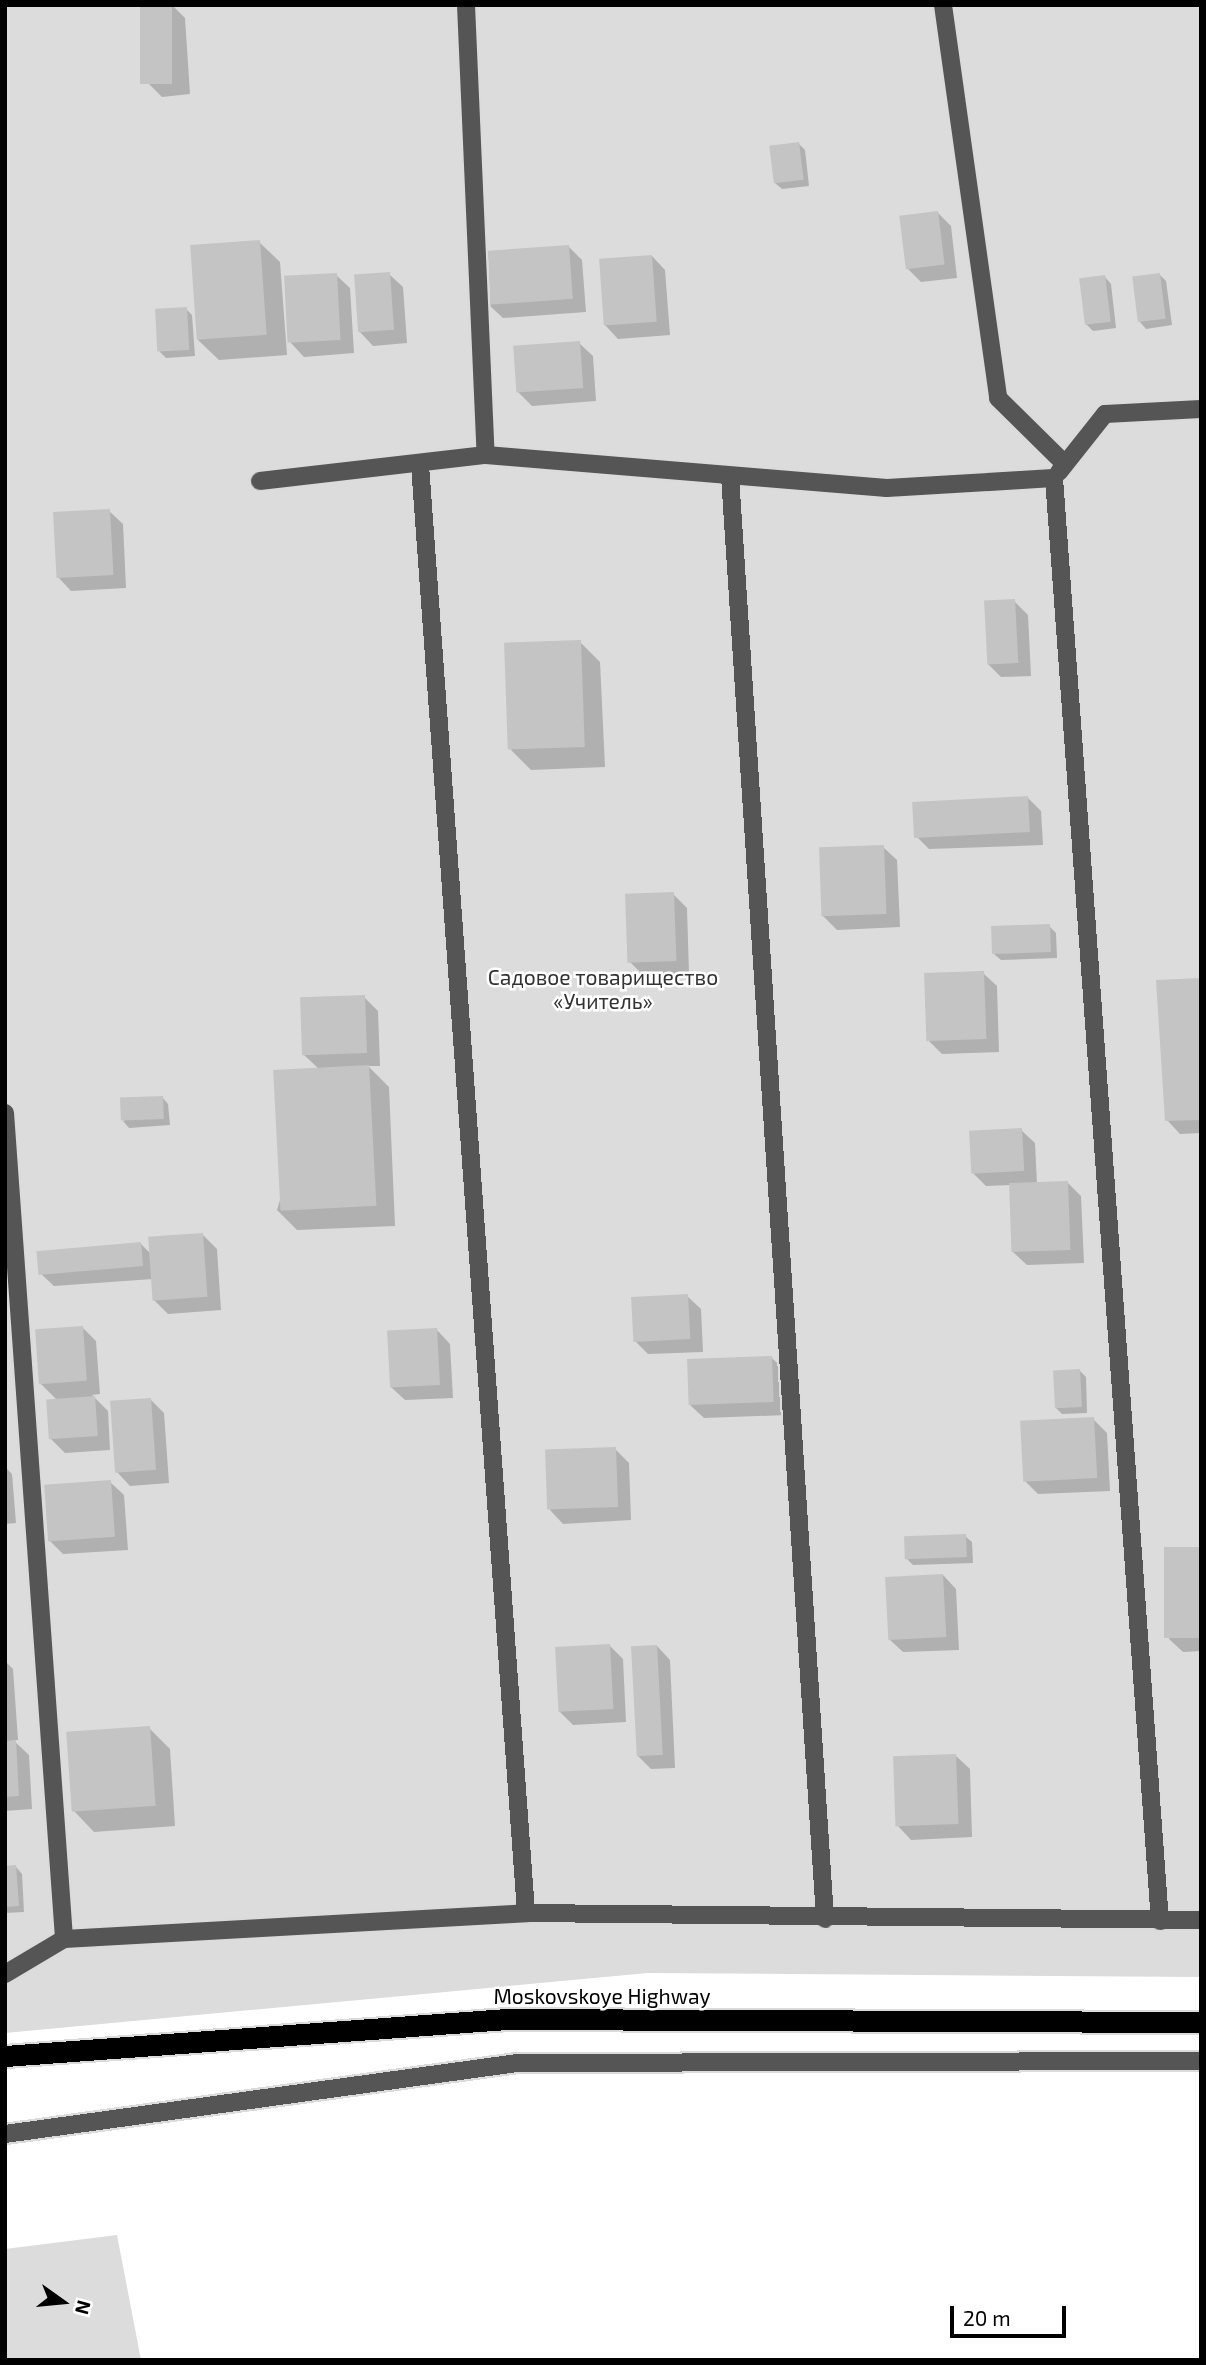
<!DOCTYPE html>
<meta charset="utf-8">
<style>
body{margin:0}
#map{position:relative;width:1206px;height:2365px;overflow:hidden;background:#fff;font-family:"Exo 2",sans-serif}
div>[style]{position:absolute}
[style*='--x']{left:calc(var(--x)*1px);top:calc(var(--y)*1px);width:calc(var(--w)*1px);rotate:calc(var(--a)*1deg)}
.green>*{inset:0;background:#dcdcdc}
.shadow>*{inset:0;background:#0003}
.building>*{inset:0;background:#c4c4c4;transform-origin:0 0}
.roads{filter:drop-shadow(2px 0 #dbdbdb) drop-shadow(-2px 0 #dbdbdb) drop-shadow(0 2px #dbdbdb) drop-shadow(0 -2px #dbdbdb)}
.minor>*{height:18px;margin:-9px;padding:0 9px;transform-origin:9px;border-radius:9px;background:#555}
.highway>*{height:21px;margin:-10.5px;padding:0 10.5px;transform-origin:10.5px;border-radius:10.5px;background:#000}
span{translate:-50% -50%;white-space:nowrap;text-align:center;line-height:1.15;-webkit-text-stroke:5px #fff;paint-order:stroke}
.park-label{font-size:21px;color:#333}
.street-label{font-size:21px;color:#000}
.frame{position:absolute;inset:0;border:7px solid #000;pointer-events:none}
.north{position:absolute;left:28px;top:2267px;width:70px;height:70px;-webkit-text-stroke:5px #fff;paint-order:stroke;rotate:105deg;font-size:19px;font-weight:700;line-height:28px;text-align:center;color:#000}
.north::after{content:'';display:block;margin:auto;width:24px;height:32px;background:#000;clip-path:polygon(50% 0,100% 100%,50% 72%,0 100%)}
.scale{position:absolute;left:950px;top:2306px;width:116px;height:32px;box-sizing:border-box;border:4px solid #000;border-top:0;padding-left:9px;font-size:21px;line-height:24px;white-space:nowrap;color:#000;-webkit-text-stroke:5px #fff;paint-order:stroke}
</style>
<div id="map">
<div class="green">
<div style="clip-path:polygon(5px 5px,1201px 5px,1201px 1977px,648px 1973px,5px 2033px)"></div>
<div style="clip-path:polygon(117px 2235px,141px 2360px,5px 2360px,5px 2249px)"></div>
</div>
<div class="shadow">
<div style="clip-path:polygon(172px 5px,185px 18px,190px 94px,162px 97px,148px 83px)"></div>
<div style="clip-path:polygon(799px 144px,805px 150px,809px 186px,782px 189px,775px 183px)"></div>
<div style="clip-path:polygon(937px 212px,951px 226px,957px 278px,921px 282px,907px 268px)"></div>
<div style="clip-path:polygon(259px 242px,280px 262px,287px 355px,219px 360px,198px 340px)"></div>
<div style="clip-path:polygon(569px 247px,582px 260px,586px 312px,503px 318px,489px 305px)"></div>
<div style="clip-path:polygon(652px 256px,665px 270px,670px 335px,618px 339px,605px 325px)"></div>
<div style="clip-path:polygon(389px 274px,403px 287px,407px 343px,373px 346px,360px 332px)"></div>
<div style="clip-path:polygon(1159px 274px,1166px 281px,1172px 325px,1146px 329px,1140px 322px)"></div>
<div style="clip-path:polygon(336px 275px,350px 288px,354px 353px,304px 357px,291px 343px)"></div>
<div style="clip-path:polygon(1105px 277px,1111px 284px,1116px 328px,1093px 331px,1086px 324px)"></div>
<div style="clip-path:polygon(186px 309px,192px 315px,195px 356px,166px 358px,160px 352px)"></div>
<div style="clip-path:polygon(579px 343px,593px 356px,596px 401px,532px 406px,518px 392px)"></div>
<div style="clip-path:polygon(109px 511px,123px 524px,126px 588px,71px 591px,58px 577px)"></div>
<div style="clip-path:polygon(1014px 601px,1028px 615px,1031px 676px,1001px 677px,988px 664px)"></div>
<div style="clip-path:polygon(580px 642px,600px 662px,605px 767px,531px 770px,511px 750px)"></div>
<div style="clip-path:polygon(1028px 798px,1041px 811px,1043px 845px,929px 849px,916px 836px)"></div>
<div style="clip-path:polygon(883px 847px,897px 860px,900px 927px,837px 930px,823px 916px)"></div>
<div style="clip-path:polygon(673px 894px,687px 908px,689px 974px,644px 976px,630px 962px)"></div>
<div style="clip-path:polygon(1049px 926px,1056px 933px,1057px 958px,1001px 960px,994px 954px)"></div>
<div style="clip-path:polygon(983px 973px,997px 986px,999px 1052px,942px 1054px,929px 1041px)"></div>
<div style="clip-path:polygon(1201px 979px,1201px 1133px,1180px 1134px,1167px 1120px)"></div>
<div style="clip-path:polygon(364px 997px,378px 1011px,380px 1066px,368px 1066px,389px 1087px,395px 1226px,297px 1230px,277px 1210px,319px 1069px,304px 1055px)"></div>
<div style="clip-path:polygon(162px 1097px,168px 1104px,170px 1125px,129px 1128px,123px 1121px)"></div>
<div style="clip-path:polygon(1021px 1130px,1035px 1143px,1037px 1184px,1068px 1183px,1081px 1196px,1084px 1263px,1027px 1265px,1013px 1252px,1011px 1185px,986px 1186px,972px 1172px)"></div>
<div style="clip-path:polygon(203px 1235px,217px 1249px,221px 1310px,168px 1314px,154px 1300px,153px 1279px,54px 1286px,40px 1273px,141px 1244px,151px 1254px)"></div>
<div style="clip-path:polygon(687px 1296px,701px 1309px,703px 1352px,648px 1354px,634px 1340px)"></div>
<div style="clip-path:polygon(82px 1327px,96px 1341px,100px 1394px,92px 1395px,108px 1411px,110px 1450px,65px 1453px,51px 1439px,57px 1400px,41px 1384px)"></div>
<div style="clip-path:polygon(437px 1330px,450px 1344px,453px 1398px,405px 1400px,391px 1387px)"></div>
<div style="clip-path:polygon(771px 1357px,785px 1371px,787px 1415px,704px 1418px,690px 1405px)"></div>
<div style="clip-path:polygon(1079px 1370px,1086px 1377px,1087px 1413px,1062px 1414px,1055px 1407px)"></div>
<div style="clip-path:polygon(150px 1399px,164px 1413px,169px 1483px,130px 1486px,117px 1472px)"></div>
<div style="clip-path:polygon(1093px 1419px,1107px 1433px,1110px 1491px,1038px 1494px,1024px 1480px)"></div>
<div style="clip-path:polygon(615px 1449px,629px 1463px,631px 1520px,563px 1524px,550px 1510px)"></div>
<div style="clip-path:polygon(5px 1467px,12px 1474px,16px 1523px,5px 1524px)"></div>
<div style="clip-path:polygon(110px 1482px,124px 1495px,128px 1550px,63px 1554px,49px 1540px)"></div>
<div style="clip-path:polygon(965px 1536px,972px 1542px,973px 1563px,913px 1565px,907px 1559px)"></div>
<div style="clip-path:polygon(1201px 1548px,1201px 1651px,1183px 1652px,1169px 1639px)"></div>
<div style="clip-path:polygon(943px 1575px,956px 1589px,959px 1650px,903px 1652px,889px 1639px)"></div>
<div style="clip-path:polygon(609px 1645px,623px 1659px,626px 1722px,573px 1725px,559px 1711px)"></div>
<div style="clip-path:polygon(657px 1646px,670px 1660px,675px 1768px,651px 1769px,637px 1755px)"></div>
<div style="clip-path:polygon(5px 1661px,13px 1669px,18px 1740px,13px 1740px,29px 1755px,32px 1809px,5px 1811px)"></div>
<div style="clip-path:polygon(149px 1728px,170px 1749px,175px 1826px,94px 1832px,74px 1811px)"></div>
<div style="clip-path:polygon(956px 1756px,970px 1769px,972px 1837px,911px 1840px,898px 1826px)"></div>
<div style="clip-path:polygon(16px 1867px,22px 1874px,24px 1912px,5px 1913px,5px 1868px)"></div>
</div>
<div class="building">
<div style="left:140px;top:5px;width:32px;height:79px"></div>
<div style="left:799px;top:142px;width:38px;height:30px;rotate:83deg"></div>
<div style="left:938px;top:211px;width:54px;height:39px;rotate:83deg"></div>
<div style="left:260px;top:240px;width:95px;height:70px;rotate:86deg"></div>
<div style="left:569px;top:245px;width:54px;height:85px;rotate:86deg"></div>
<div style="left:652px;top:255px;width:67px;height:53px;rotate:86deg"></div>
<div style="left:390px;top:272px;width:58px;height:36px;rotate:86deg"></div>
<div style="left:337px;top:273px;width:67px;height:53px;rotate:87deg"></div>
<div style="left:1160px;top:273px;width:46px;height:28px;rotate:83deg"></div>
<div style="left:1105px;top:275px;width:47px;height:26px;rotate:83deg"></div>
<div style="left:187px;top:307px;width:43px;height:32px;rotate:87deg"></div>
<div style="left:580px;top:341px;width:47px;height:67px;rotate:86deg"></div>
<div style="left:110px;top:509px;width:66px;height:57px;rotate:87deg"></div>
<div style="left:1015px;top:599px;width:64px;height:31px;rotate:87deg"></div>
<div style="left:581px;top:640px;width:107px;height:77px;rotate:88deg"></div>
<div style="left:1028px;top:796px;width:36px;height:116px;rotate:87deg"></div>
<div style="left:884px;top:845px;width:69px;height:65px;rotate:88deg"></div>
<div style="left:674px;top:892px;width:69px;height:49px;rotate:88deg"></div>
<div style="left:1050px;top:924px;width:28px;height:59px;rotate:88deg"></div>
<div style="left:984px;top:971px;width:68px;height:60px;rotate:88deg"></div>
<div style="clip-path:polygon(1201px 978px,1201px 1120px,1165px 1121px,1156px 980px)"></div>
<div style="left:365px;top:995px;width:58px;height:65px;rotate:88deg"></div>
<div style="left:369px;top:1065px;width:141px;height:96px;rotate:87deg"></div>
<div style="left:163px;top:1096px;width:23px;height:43px;rotate:88deg"></div>
<div style="left:1022px;top:1128px;width:43px;height:53px;rotate:87deg"></div>
<div style="left:1068px;top:1181px;width:69px;height:59px;rotate:88deg"></div>
<div style="left:203px;top:1233px;width:64px;height:55px;rotate:86deg"></div>
<div style="left:141px;top:1242px;width:24px;height:105px;rotate:85deg"></div>
<div style="left:688px;top:1294px;width:45px;height:57px;rotate:87deg"></div>
<div style="left:83px;top:1326px;width:55px;height:48px;rotate:86deg"></div>
<div style="left:437px;top:1328px;width:57px;height:50px;rotate:87deg"></div>
<div style="left:772px;top:1356px;width:46px;height:85px;rotate:88deg"></div>
<div style="left:1080px;top:1369px;width:38px;height:27px;rotate:87deg"></div>
<div style="left:95px;top:1396px;width:40px;height:49px;rotate:86deg"></div>
<div style="left:151px;top:1398px;width:72px;height:41px;rotate:86deg"></div>
<div style="left:1094px;top:1417px;width:61px;height:74px;rotate:87deg"></div>
<div style="left:616px;top:1447px;width:60px;height:71px;rotate:88deg"></div>
<div style="left:111px;top:1480px;width:57px;height:67px;rotate:86deg"></div>
<div style="left:966px;top:1534px;width:23px;height:62px;rotate:88deg"></div>
<div style="left:1201px;top:1547px;width:91px;height:37px;rotate:90deg"></div>
<div style="left:943px;top:1574px;width:63px;height:58px;rotate:87deg"></div>
<div style="left:610px;top:1644px;width:65px;height:55px;rotate:87deg"></div>
<div style="left:657px;top:1645px;width:110px;height:26px;rotate:87deg"></div>
<div style="left:150px;top:1726px;width:80px;height:84px;rotate:86deg"></div>
<div style="clip-path:polygon(16px 1740px,19px 1796px,5px 1797px,5px 1741px)"></div>
<div style="left:956px;top:1754px;width:70px;height:63px;rotate:88deg"></div>
<div style="clip-path:polygon(16px 1865px,19px 1906px,5px 1907px,5px 1866px)"></div>
</div>
<div class="roads">
<div class="minor">
<div style="--x:466;--y:5;--w:450;--a:87.5"></div>
<div style="--x:486;--y:455;--w:402;--a:4.7"></div>
<div style="--x:887;--y:488;--w:167;--a:-3.4"></div>
<div style="--x:1054;--y:478;--w:1447;--a:85.8"></div>
<div style="--x:943;--y:5;--w:397;--a:82"></div>
<div style="--x:998;--y:398;--w:94;--a:44.6"></div>
<div style="--x:420;--y:465;--w:1452;--a:85.81"></div>
<div style="--x:1059;--y:472;--w:74;--a:-51.6"></div>
<div style="--x:1105;--y:414;--w:96;--a:-3"></div>
<div style="--x:730;--y:476;--w:1446;--a:86.23"></div>
<div style="--x:260;--y:481;--w:227;--a:-6.6"></div>
<div style="--x:5;--y:1113;--w:828;--a:85.91"></div>
<div style="--x:5;--y:1974;--w:69;--a:-30.7"></div>
<div style="--x:64;--y:1939;--w:463;--a:-3.2"></div>
<div style="--x:526;--y:1913;--w:675;--a:0.59"></div>
<div style="--x:5;--y:2134;--w:517;--a:-7.89"></div>
<div style="--x:517;--y:2063;--w:684;--a:-0.17"></div>
</div>
<div class="highway">
<div style="--x:5;--y:2056;--w:503;--a:-4.22"></div>
<div style="--x:507;--y:2019;--w:694;--a:0.25"></div>
</div>
</div>
<div class="park-label">
<span style="left:603px;top:989px">Садовое товарищество<br>«Учитель»</span>
</div>
<div class="street-label">
<span style="left:602px;top:1996px">Moskovskoye Highway</span>
</div>
<div class="frame"></div>
<div class="north">N</div>
<div class="scale">20 m</div>
</div>
